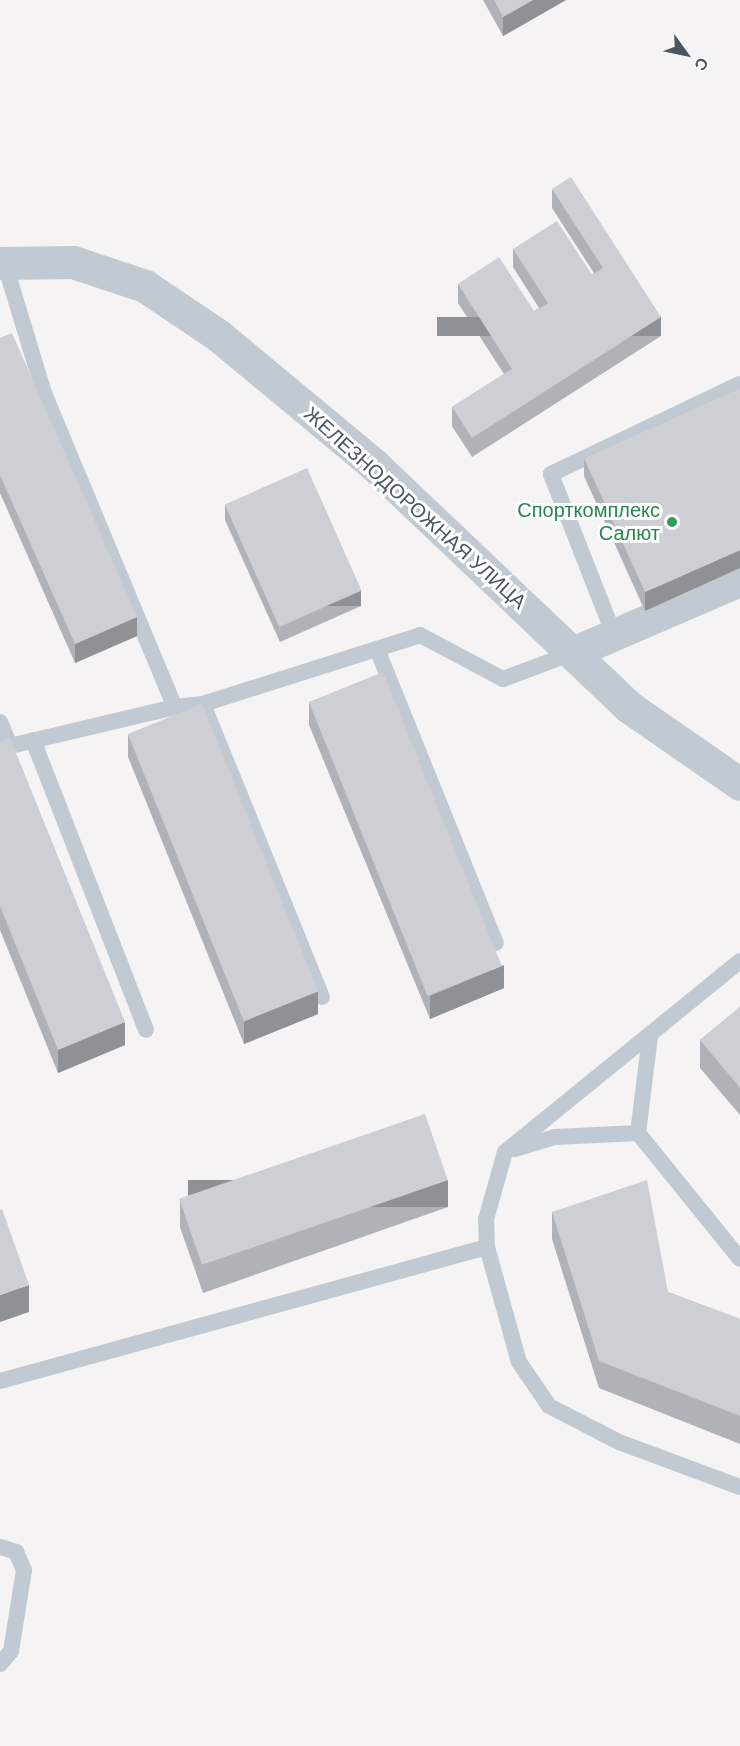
<!DOCTYPE html>
<meta charset="utf-8">
<style>
body{margin:0}
#map{position:relative;width:740px;height:1746px;overflow:hidden;background:#f5f3f3;font-family:Arial,sans-serif}
div>[style]{position:absolute}
[style*='--x']{left:calc(var(--x)*1px);top:calc(var(--y)*1px);width:calc(var(--w)*1px);rotate:calc(var(--a)*1deg)}
.service>*{height:16px;margin:-8px;padding:0 8px;transform-origin:8px;border-radius:8px;background:#c1cad2}
.minor>*{height:32px;margin:-16px;padding:0 16px;transform-origin:16px;border-radius:16px;background:#c1cad2}
.tertiary>*{height:33px;margin:-16.5px;padding:0 16.5px;transform-origin:16.5px;border-radius:16.5px;background:#c1cad2}
.wall>*{inset:0;background:#b0b2b7}
.shaded-wall>*{inset:0;background:#909195;transform-origin:0 0}
.building>*{inset:0;background:#cdcfd5;transform-origin:0 0}
.dots>*{width:16px;height:16px;translate:-50% -50%;box-sizing:border-box;border:3px solid #fff;border-radius:50%}
span{translate:-50% -50%;white-space:nowrap;text-align:center;line-height:1.15;-webkit-text-stroke:6px #fff;paint-order:stroke}
.street-label{font-size:20px;color:#4a5661}
.leisure-label{font-size:20px;color:#27864d}
.right{translate:-100% -50%;text-align:right}
.north{position:absolute;left:656px;top:24px;width:60px;height:60px;-webkit-text-stroke:4px #fff;paint-order:stroke;rotate:123deg;font-size:16px;font-weight:700;line-height:24px;text-align:center;color:#4a5661}
.north::after{content:'';display:block;margin:auto;width:21px;height:27px;background:#4a5661;clip-path:polygon(50% 0,100% 100%,50% 72%,0 100%)}
</style>
<div id="map">
<div class="service">
<div style="--x:3;--y:258;--w:141;--a:73.1"></div>
<div style="--x:44;--y:393;--w:340;--a:67.4"></div>
<div style="--x:175;--y:707;--w:28;--a:-6"></div>
<div style="--x:203;--y:704;--w:228;--a:-17.6"></div>
<div style="--x:420;--y:635;--w:94;--a:27.9"></div>
<div style="--x:503;--y:679;--w:75;--a:-20.4"></div>
<div style="--x:614;--y:635;--w:173;--a:-111.4"></div>
<div style="--x:551;--y:474;--w:209;--a:-25.5"></div>
<div style="--x:377;--y:649;--w:317;--a:68"></div>
<div style="--x:203;--y:704;--w:316;--a:67.9"></div>
<div style="--x:0;--y:722;--w:26;--a:67"></div>
<div style="--x:10;--y:746;--w:9;--a:167"></div>
<div style="--x:33;--y:740;--w:311;--a:68.7"></div>
<div style="--x:10;--y:746;--w:170;--a:-13.3"></div>
<div style="--x:740;--y:961;--w:303;--a:140.9"></div>
<div style="--x:505;--y:1152;--w:70;--a:105.8"></div>
<div style="--x:486;--y:1219;--w:28;--a:88"></div>
<div style="--x:487;--y:1247;--w:119;--a:74.5"></div>
<div style="--x:519;--y:1362;--w:53;--a:55.7"></div>
<div style="--x:549;--y:1406;--w:79;--a:27.2"></div>
<div style="--x:619;--y:1442;--w:129;--a:20.4"></div>
<div style="--x:638;--y:1133;--w:98;--a:-82.9"></div>
<div style="--x:515;--y:1149;--w:42;--a:-16.7"></div>
<div style="--x:555;--y:1137;--w:83;--a:-2.8"></div>
<div style="--x:638;--y:1133;--w:162;--a:51"></div>
<div style="--x:0;--y:1381;--w:505;--a:-15.38"></div>
<div style="--x:0;--y:1547;--w:17;--a:17"></div>
<div style="--x:16;--y:1552;--w:20;--a:66"></div>
<div style="--x:24;--y:1570;--w:82;--a:99.1"></div>
<div style="--x:11;--y:1651;--w:17;--a:130"></div>
</div>
<div class="minor">
<div style="--x:573;--y:653;--w:182;--a:-23.3"></div>
</div>
<div class="tertiary">
<div style="--x:0;--y:263;--w:73;--a:-0.8"></div>
<div style="--x:73;--y:262;--w:76;--a:18.4"></div>
<div style="--x:145;--y:286;--w:89;--a:34"></div>
<div style="--x:219;--y:336;--w:200;--a:39.7"></div>
<div style="--x:373;--y:464;--w:353;--a:43.5"></div>
<div style="--x:629;--y:707;--w:135;--a:34.7"></div>
</div>
<div class="wall">
<div style="clip-path:polygon(483px 0,566px 0,503px 36px)"></div>
<div style="clip-path:polygon(552px 189px,661px 336px,472px 457px,452px 426px,452px 407px,504px 374px,458px 303px,458px 284px,534px 311px,539px 308px,513px 267px,513px 249px,592px 275px,594px 273px,552px 208px)"></div>
<div style="clip-path:polygon(0 338px,137px 636px,75px 663px,0 493px)"></div>
<div style="clip-path:polygon(740px 388px,645px 611px,584px 476px,584px 458px)"></div>
<div style="clip-path:polygon(225px 505px,361px 606px,280px 642px,225px 520px)"></div>
<div style="clip-path:polygon(309px 702px,504px 988px,430px 1019px,309px 725px)"></div>
<div style="clip-path:polygon(128px 734px,318px 1014px,244px 1044px,128px 757px)"></div>
<div style="clip-path:polygon(0 742px,125px 1045px,58px 1073px,0 930px)"></div>
<div style="clip-path:polygon(740px 1007px,740px 1115px,700px 1068px,700px 1040px)"></div>
<div style="clip-path:polygon(180px 1200px,448px 1207px,203px 1293px,180px 1227px)"></div>
<div style="clip-path:polygon(552px 1212px,668px 1292px,740px 1319px,740px 1444px,599px 1388px,552px 1239px)"></div>
</div>
<div class="shaded-wall">
<div style="clip-path:polygon(533px 0,566px 0,503px 36px,503px 17px)"></div>
<div style="left:661px;top:317px;width:19px;height:224px;rotate:90deg"></div>
<div style="clip-path:polygon(740px 550px,740px 568px,645px 611px,645px 592px)"></div>
<div style="left:361px;top:591px;width:15px;height:89px;rotate:90deg"></div>
<div style="clip-path:polygon(137px 617px,137px 636px,75px 663px,75px 644px)"></div>
<div style="clip-path:polygon(504px 965px,504px 988px,430px 1019px,430px 996px)"></div>
<div style="clip-path:polygon(318px 991px,318px 1014px,244px 1044px,244px 1021px)"></div>
<div style="clip-path:polygon(125px 1022px,125px 1045px,58px 1073px,58px 1050px)"></div>
<div style="left:448px;top:1180px;width:27px;height:260px;rotate:90deg"></div>
<div style="clip-path:polygon(29px 1285px,29px 1312px,0 1322px,0 1295px)"></div>
</div>
<div class="building">
<div style="clip-path:polygon(494px 0,533px 0,503px 17px)"></div>
<div style="clip-path:polygon(571px 177px,661px 317px,472px 438px,452px 407px,512px 369px,458px 284px,499px 257px,534px 311px,548px 303px,513px 249px,557px 221px,592px 275px,603px 268px,552px 189px)"></div>
<div style="clip-path:polygon(12px 333px,137px 617px,75px 644px,0 475px,0 338px)"></div>
<div style="clip-path:polygon(740px 388px,740px 550px,645px 592px,584px 458px)"></div>
<div style="left:307px;top:468px;width:134px;height:90px;rotate:66deg"></div>
<div style="left:383px;top:672px;width:317px;height:80px;rotate:68deg"></div>
<div style="left:202px;top:704px;width:310px;height:80px;rotate:68deg"></div>
<div style="clip-path:polygon(10px 738px,125px 1022px,58px 1050px,0 906px,0 742px)"></div>
<div style="clip-path:polygon(740px 1007px,740px 1088px,700px 1040px)"></div>
<div style="left:425px;top:1114px;width:70px;height:260px;rotate:71deg"></div>
<div style="clip-path:polygon(647px 1180px,668px 1292px,740px 1319px,740px 1416px,599px 1361px,552px 1212px)"></div>
<div style="clip-path:polygon(2px 1209px,29px 1285px,0 1295px,0 1210px)"></div>
</div>
<div class="dots">
<div style="left:672px;top:522px;background:#2e9e5b"></div>
</div>
<div class="street-label">
<span style="left:415px;top:508px;rotate:42deg">ЖЕЛЕЗНОДОРОЖНАЯ УЛИЦА</span>
</div>
<div class="leisure-label">
<span class="right" style="left:660px;top:522px">Спорткомплекс<br>Салют</span>
</div>
<div class="north">С</div>
</div>
